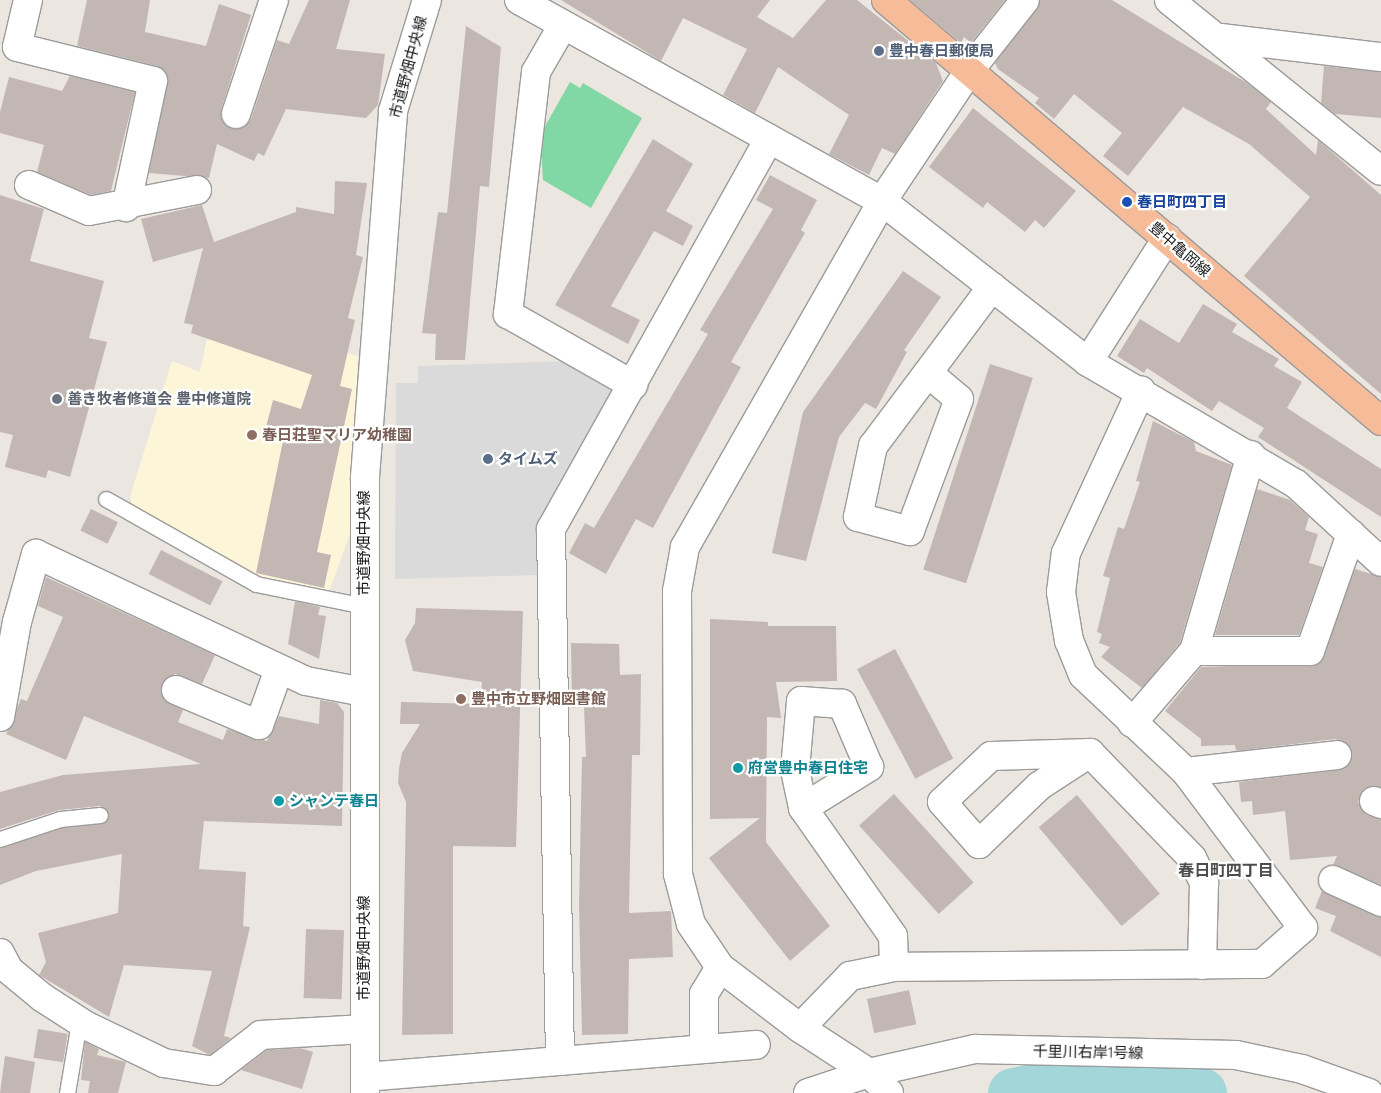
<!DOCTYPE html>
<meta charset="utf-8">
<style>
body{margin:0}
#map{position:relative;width:1381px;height:1093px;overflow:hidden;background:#ece6e0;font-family:Quicksand,"Noto Sans JP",sans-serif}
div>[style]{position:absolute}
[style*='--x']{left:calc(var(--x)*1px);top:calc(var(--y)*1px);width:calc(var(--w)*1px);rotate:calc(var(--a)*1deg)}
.education>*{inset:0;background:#fdf5d8}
.pitch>*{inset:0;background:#81d8a5}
.parking>*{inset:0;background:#dadada}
.river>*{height:51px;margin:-25.5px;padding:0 25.5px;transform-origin:25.5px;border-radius:25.5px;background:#a2d6d8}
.building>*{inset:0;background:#c3b7b4;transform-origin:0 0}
.roads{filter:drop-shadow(1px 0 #9b9b9b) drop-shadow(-1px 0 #9b9b9b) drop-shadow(0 1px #9b9b9b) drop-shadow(0 -1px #9b9b9b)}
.service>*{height:15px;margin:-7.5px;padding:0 7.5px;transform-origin:7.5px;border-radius:7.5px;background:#fff}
.minor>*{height:28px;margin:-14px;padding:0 14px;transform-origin:14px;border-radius:14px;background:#fff}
.tertiary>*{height:28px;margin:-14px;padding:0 14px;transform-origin:14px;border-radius:14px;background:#fff}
.primary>*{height:28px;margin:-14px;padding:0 14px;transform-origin:14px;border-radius:14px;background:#f6bc9a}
.dots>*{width:14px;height:14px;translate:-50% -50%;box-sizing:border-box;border:2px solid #fff;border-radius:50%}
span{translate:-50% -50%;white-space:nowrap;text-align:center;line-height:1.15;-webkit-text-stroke:4.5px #fff;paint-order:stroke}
.service-label{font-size:15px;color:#4e5e75;font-weight:700}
.left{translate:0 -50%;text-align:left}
.street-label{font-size:15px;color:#1a1a1a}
.transit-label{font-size:15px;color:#164399;font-weight:700}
.worship-label{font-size:15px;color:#5b616d;font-weight:700}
.education-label{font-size:15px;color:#785e54;font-weight:700}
.culture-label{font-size:15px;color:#0d838f;font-weight:700}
.neighbourhood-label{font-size:16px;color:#4d4d4d;font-weight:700}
</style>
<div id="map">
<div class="education">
<div style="clip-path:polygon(212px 313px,358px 356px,351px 531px,329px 592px,265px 579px,133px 507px,130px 497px,172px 361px,200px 372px)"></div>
</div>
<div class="pitch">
<div style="clip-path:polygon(570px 82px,580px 88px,583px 83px,642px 118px,591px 208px,543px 180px,540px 135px)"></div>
</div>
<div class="parking">
<div style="clip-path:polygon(571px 361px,613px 387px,616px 397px,539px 575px,395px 579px,396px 383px,418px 383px,418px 366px)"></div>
</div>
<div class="river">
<div style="--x:1013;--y:1093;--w:57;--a:-11.1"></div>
<div style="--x:1069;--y:1082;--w:106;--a:0.5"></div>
<div style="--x:1175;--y:1083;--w:28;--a:21"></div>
</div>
<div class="building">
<div style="clip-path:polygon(87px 0,150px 0,145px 32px,206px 46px,219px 4px,251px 15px,221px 110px,225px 125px,239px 129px,251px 119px,277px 40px,289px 44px,309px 0,350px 0,336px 49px,385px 54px,378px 105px,366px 118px,286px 109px,264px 156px,258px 153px,254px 161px,217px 144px,209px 178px,149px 173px,168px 76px,157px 66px,77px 46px)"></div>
<div style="clip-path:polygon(561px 0,770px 0,757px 17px,793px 38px,826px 0,857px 0,936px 63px,943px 81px,895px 154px,882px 148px,869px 175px,829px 154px,849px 115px,778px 67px,755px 113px,723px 95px,747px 49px,683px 18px,661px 61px)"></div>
<div style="clip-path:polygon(910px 0,1005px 0,971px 43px,964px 37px,961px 43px)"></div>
<div style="clip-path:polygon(1040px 0,1112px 0,1247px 83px,1271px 102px,1266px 109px,1316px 155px,1318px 140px,1381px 195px,1381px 394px,1244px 276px,1310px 197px,1249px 144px,1183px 107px,1128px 176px,1103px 156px,1122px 133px,1074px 94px,1054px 119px,1035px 103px,1039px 98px,998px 69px,995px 63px)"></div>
<div style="clip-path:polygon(466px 26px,501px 47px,489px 187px,480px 186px,465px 360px,435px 360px,436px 334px,422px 333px,438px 212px,447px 213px)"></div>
<div style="clip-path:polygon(1324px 66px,1381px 72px,1381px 118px,1335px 114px,1321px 103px)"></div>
<div style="clip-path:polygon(70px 76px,135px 92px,111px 191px,91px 195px,37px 172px,44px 145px,0 133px,0 112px,9px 77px,62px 91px)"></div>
<div style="clip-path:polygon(973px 108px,1076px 191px,1044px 228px,1035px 220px,1025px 232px,987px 202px,983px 208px,929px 167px)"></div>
<div style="clip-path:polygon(653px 139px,693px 164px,666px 211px,693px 226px,683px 246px,654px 231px,611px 306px,640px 320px,628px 344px,555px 305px)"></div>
<div style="clip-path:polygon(770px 175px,817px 200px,801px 230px,805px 233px,731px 362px,741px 367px,653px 528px,636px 519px,606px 574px,569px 553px,585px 523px,594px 528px,708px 334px,700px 330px,773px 209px,756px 200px)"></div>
<div style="clip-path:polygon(335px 181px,367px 183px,356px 255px,363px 257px,348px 318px,355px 320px,340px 386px,352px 389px,317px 552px,331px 555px,324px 588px,256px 573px,284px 436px,265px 431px,273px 400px,301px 409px,312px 375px,191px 333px,193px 325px,184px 323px,203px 248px,153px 262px,141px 219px,202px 205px,214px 242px,296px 212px,296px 207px,334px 214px)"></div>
<div style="clip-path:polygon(0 195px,44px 209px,30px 261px,104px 281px,89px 338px,107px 342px,70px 477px,48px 470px,46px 478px,5px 467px,13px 435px,0 432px)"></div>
<div style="clip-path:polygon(903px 271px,941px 297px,904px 350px,907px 352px,876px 409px,865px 403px,839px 437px,806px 561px,772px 553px,803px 412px)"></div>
<div style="clip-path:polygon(1203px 304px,1237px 324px,1232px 332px,1279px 359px,1274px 366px,1302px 382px,1287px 408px,1381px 469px,1381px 517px,1258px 437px,1264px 428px,1219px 401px,1212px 411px,1147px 368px,1144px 373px,1117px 356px,1140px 319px,1179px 343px)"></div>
<div style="left:990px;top:364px;width:45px;height:216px;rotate:18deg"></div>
<div style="clip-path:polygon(1153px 421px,1194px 442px,1196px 451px,1232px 465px,1180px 643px,1142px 688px,1101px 657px,1110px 647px,1099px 643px,1102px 634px,1097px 632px,1110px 578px,1103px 576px,1118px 527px,1124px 529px,1140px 482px,1136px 481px)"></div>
<div style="clip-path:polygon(1257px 489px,1290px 500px,1309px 517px,1305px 530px,1318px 534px,1309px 563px,1323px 567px,1299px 635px,1215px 635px)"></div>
<div style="left:91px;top:509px;width:30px;height:24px;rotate:26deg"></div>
<div style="left:161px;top:550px;width:69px;height:27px;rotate:27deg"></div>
<div style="clip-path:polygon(1355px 569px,1381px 577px,1381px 787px,1365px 788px,1358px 802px,1367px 815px,1381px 819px,1381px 885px,1333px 865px,1337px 856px,1290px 860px,1285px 811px,1253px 815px,1252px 801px,1241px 802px,1239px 782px,1339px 770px,1351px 761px,1349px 745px,1335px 739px,1236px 751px,1235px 745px,1201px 746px,1201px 739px,1165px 711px,1201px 667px,1319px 663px)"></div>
<div style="clip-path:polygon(46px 577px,215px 655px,202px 684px,175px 674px,162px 684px,164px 700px,183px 710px,178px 722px,223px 740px,227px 729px,267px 741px,279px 716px,319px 724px,320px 700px,337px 703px,344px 712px,342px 826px,204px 821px,199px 869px,246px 872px,243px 926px,250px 927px,224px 1036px,231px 1038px,210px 1055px,192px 1046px,212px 971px,124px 965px,109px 1017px,39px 975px,46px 962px,38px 933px,118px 913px,122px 854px,36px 871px,0 885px,0 848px,62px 828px,101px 824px,109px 815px,100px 806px,59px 810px,0 829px,0 792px,63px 775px,201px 764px,84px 716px,66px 760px,6px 734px,21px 699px,27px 701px,63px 617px,38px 606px)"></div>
<div style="clip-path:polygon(295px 601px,320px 607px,318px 615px,326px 616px,319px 659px,288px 644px)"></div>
<div style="clip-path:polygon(416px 608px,523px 611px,516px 847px,453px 846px,453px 1034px,402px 1035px,406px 802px,398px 783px,399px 768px,402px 753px,420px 724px,400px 724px,401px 702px,480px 704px,482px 682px,413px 671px,405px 640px,415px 623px)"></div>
<div style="clip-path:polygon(710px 619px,768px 622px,768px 626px,836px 626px,837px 681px,776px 682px,781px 718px,767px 717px,766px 842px,830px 926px,790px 961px,709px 858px,760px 818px,710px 819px)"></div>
<div style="clip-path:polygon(571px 643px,619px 644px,620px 675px,641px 674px,640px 755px,632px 755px,629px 913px,671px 911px,673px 957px,629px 959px,628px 1034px,582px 1035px,579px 905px,582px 757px,586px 757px,584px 707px,572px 708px)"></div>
<div style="left:895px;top:649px;width:124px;height:43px;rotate:62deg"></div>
<div style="left:894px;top:794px;width:119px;height:47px;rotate:48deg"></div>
<div style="left:1077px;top:795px;width:129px;height:50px;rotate:50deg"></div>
<div style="clip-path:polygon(1322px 891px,1381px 917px,1381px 957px,1330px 931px,1336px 916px,1315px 908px)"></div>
<div style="left:306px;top:929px;width:38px;height:69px;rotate:2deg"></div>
<div style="left:909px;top:990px;width:35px;height:43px;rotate:78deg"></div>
<div style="left:38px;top:1029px;width:30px;height:29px;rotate:9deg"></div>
<div style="clip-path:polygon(85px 1042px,99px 1049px,97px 1055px,126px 1062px,118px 1093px,88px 1093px,90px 1081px,81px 1080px)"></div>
<div style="clip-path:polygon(300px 1048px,313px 1052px,302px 1089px,241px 1070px,267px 1050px)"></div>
<div style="clip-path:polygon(5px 1056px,35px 1062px,30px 1093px,0 1093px)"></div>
</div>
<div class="roads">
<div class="service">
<div style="--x:106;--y:499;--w:172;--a:29.5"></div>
<div style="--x:256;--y:584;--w:110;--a:11.5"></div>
<div style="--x:0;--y:839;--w:63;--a:-18.4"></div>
<div style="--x:60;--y:819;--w:40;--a:-5.7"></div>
<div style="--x:67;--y:1093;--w:72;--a:-80.4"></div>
</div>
<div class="minor">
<div style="--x:28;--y:0;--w:48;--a:103.2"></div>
<div style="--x:17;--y:47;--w:140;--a:14"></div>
<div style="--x:153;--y:81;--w:129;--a:102.1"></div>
<div style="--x:519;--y:0;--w:415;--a:29"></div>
<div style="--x:882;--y:201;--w:261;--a:38"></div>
<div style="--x:1088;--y:362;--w:241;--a:30.4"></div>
<div style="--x:1296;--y:484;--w:115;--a:42.5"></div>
<div style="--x:1169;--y:0;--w:272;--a:38.9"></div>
<div style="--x:563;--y:25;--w:54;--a:119.9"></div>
<div style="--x:536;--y:72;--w:244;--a:96.6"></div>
<div style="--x:508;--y:314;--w:144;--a:29.6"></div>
<div style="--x:1221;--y:38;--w:161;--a:6.8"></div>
<div style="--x:236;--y:114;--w:120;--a:-71.6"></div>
<div style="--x:29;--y:185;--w:65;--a:23.4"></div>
<div style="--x:89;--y:211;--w:110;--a:-11"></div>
<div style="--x:1088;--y:362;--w:147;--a:-57.5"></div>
<div style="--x:928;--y:373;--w:40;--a:40"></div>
<div style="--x:959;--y:399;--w:141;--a:110.4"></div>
<div style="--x:910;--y:531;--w:54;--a:-164.9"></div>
<div style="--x:858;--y:517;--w:73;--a:-78.1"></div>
<div style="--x:873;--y:446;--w:199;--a:-53.2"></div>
<div style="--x:1194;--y:651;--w:116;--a:0"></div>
<div style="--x:1310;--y:651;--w:124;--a:-70.7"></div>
<div style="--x:176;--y:690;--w:90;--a:22.9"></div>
<div style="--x:259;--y:725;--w:59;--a:-70.3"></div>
<div style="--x:0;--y:717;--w:97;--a:-79.9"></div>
<div style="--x:17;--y:622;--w:71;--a:-74.4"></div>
<div style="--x:36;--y:554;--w:298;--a:25.2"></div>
<div style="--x:306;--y:681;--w:59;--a:10.7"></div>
<div style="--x:1132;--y:723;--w:95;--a:-49.3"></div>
<div style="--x:1194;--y:651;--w:204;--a:-73.8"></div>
<div style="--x:1090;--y:753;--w:99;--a:178.3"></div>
<div style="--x:991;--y:756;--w:67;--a:136.8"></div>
<div style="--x:942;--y:802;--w:56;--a:48.6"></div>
<div style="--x:979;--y:844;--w:83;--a:-44"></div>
<div style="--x:1039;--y:786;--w:61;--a:-32.9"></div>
<div style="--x:1090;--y:753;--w:146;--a:45.8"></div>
<div style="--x:1192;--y:858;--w:28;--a:64"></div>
<div style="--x:1204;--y:883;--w:82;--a:91.4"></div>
<div style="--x:1186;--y:772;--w:152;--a:-6.4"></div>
<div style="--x:1374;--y:801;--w:8;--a:23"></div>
<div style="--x:803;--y:808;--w:78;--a:-31.8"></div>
<div style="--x:869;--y:767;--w:69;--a:-113.2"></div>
<div style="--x:842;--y:704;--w:41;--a:-175.8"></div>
<div style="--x:801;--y:701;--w:69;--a:95"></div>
<div style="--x:795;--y:770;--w:39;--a:78"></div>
<div style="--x:803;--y:808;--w:156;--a:54.9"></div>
<div style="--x:893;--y:936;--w:31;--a:88"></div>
<div style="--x:1333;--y:880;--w:53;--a:24.6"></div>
<div style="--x:0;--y:953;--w:19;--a:62"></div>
<div style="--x:9;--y:970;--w:44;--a:39.5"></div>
<div style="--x:43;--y:998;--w:50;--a:32.7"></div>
<div style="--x:85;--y:1025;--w:88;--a:25.7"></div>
<div style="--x:164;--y:1063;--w:51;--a:9.1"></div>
<div style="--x:214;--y:1071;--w:59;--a:-37.5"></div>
<div style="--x:261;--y:1035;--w:103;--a:-3.3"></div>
<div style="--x:800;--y:1028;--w:72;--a:-46.1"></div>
<div style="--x:850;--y:976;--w:45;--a:-11.6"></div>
<div style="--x:894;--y:967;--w:368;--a:-0.5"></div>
<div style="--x:1262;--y:964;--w:55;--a:-41.3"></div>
<div style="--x:1303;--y:928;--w:195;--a:-126.9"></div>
<div style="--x:1186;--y:772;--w:141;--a:-136.7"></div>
<div style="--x:1083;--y:675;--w:37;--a:-112"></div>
<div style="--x:1069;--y:641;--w:50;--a:-99.3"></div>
<div style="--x:1061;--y:592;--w:39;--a:-83"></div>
<div style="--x:1066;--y:553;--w:179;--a:-65.2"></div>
<div style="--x:704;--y:1049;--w:55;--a:-90"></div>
<div style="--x:704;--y:994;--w:31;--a:-59"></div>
<div style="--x:560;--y:1061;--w:532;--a:-90.97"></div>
<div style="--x:551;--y:529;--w:447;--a:-60.8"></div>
<div style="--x:365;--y:1077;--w:392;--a:-4.7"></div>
<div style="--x:889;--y:1093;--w:28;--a:-135"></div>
<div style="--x:869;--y:1073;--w:82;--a:-146.9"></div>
<div style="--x:800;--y:1028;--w:101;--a:-142.7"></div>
<div style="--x:720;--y:967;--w:52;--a:-124"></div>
<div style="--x:691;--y:924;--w:52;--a:-104.6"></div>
<div style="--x:678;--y:874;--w:283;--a:-90.2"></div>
<div style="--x:677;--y:591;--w:45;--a:-79.7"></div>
<div style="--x:685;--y:547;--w:398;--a:-60.3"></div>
<div style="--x:882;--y:201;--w:156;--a:-56.2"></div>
<div style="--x:969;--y:71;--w:90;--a:-51.7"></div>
</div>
<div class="tertiary">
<div style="--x:365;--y:1093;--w:616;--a:-90"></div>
<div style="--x:365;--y:477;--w:367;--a:-85.6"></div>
<div style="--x:393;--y:111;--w:116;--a:-73"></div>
<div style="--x:808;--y:1093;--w:64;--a:-18.2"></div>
<div style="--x:869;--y:1073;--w:109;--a:-12.8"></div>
<div style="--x:975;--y:1049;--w:261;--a:1.3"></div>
<div style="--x:1236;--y:1055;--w:67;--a:12"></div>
<div style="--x:1302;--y:1069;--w:71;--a:19.7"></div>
</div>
<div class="primary">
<div style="--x:886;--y:0;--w:650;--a:40.38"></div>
</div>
</div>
<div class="dots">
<div style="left:879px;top:51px;background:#5c6f8a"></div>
<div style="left:1127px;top:202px;background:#1a4fb4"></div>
<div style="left:57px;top:399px;background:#6b7280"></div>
<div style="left:252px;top:435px;background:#8d6e63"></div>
<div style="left:488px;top:459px;background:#5c6f8a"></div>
<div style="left:461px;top:699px;background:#8d6e63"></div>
<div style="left:738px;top:768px;background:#0f9aa8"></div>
<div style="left:279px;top:801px;background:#0f9aa8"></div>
</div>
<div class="service-label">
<span class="left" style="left:889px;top:51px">豊中春日郵便局</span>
<span class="left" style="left:498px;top:459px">タイムズ</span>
</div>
<div class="street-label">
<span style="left:408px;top:67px;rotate:-75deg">市道野畑中央線</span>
<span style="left:1180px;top:249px;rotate:41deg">豊中亀岡線</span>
<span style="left:364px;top:543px;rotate:-90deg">市道野畑中央線</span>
<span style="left:364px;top:948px;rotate:-90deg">市道野畑中央線</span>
<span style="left:1088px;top:1052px;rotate:1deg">千里川右岸1号線</span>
</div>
<div class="transit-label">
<span class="left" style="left:1137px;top:202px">春日町四丁目</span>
</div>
<div class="worship-label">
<span class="left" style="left:67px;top:399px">善き牧者修道会 豊中修道院</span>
</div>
<div class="education-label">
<span class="left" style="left:262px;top:435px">春日荘聖マリア幼稚園</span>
<span class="left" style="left:471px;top:699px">豊中市立野畑図書館</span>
</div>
<div class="culture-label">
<span class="left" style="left:748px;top:768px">府営豊中春日住宅</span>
<span class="left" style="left:289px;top:801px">シャンテ春日</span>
</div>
<div class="neighbourhood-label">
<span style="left:1226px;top:870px">春日町四丁目</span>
</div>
</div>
